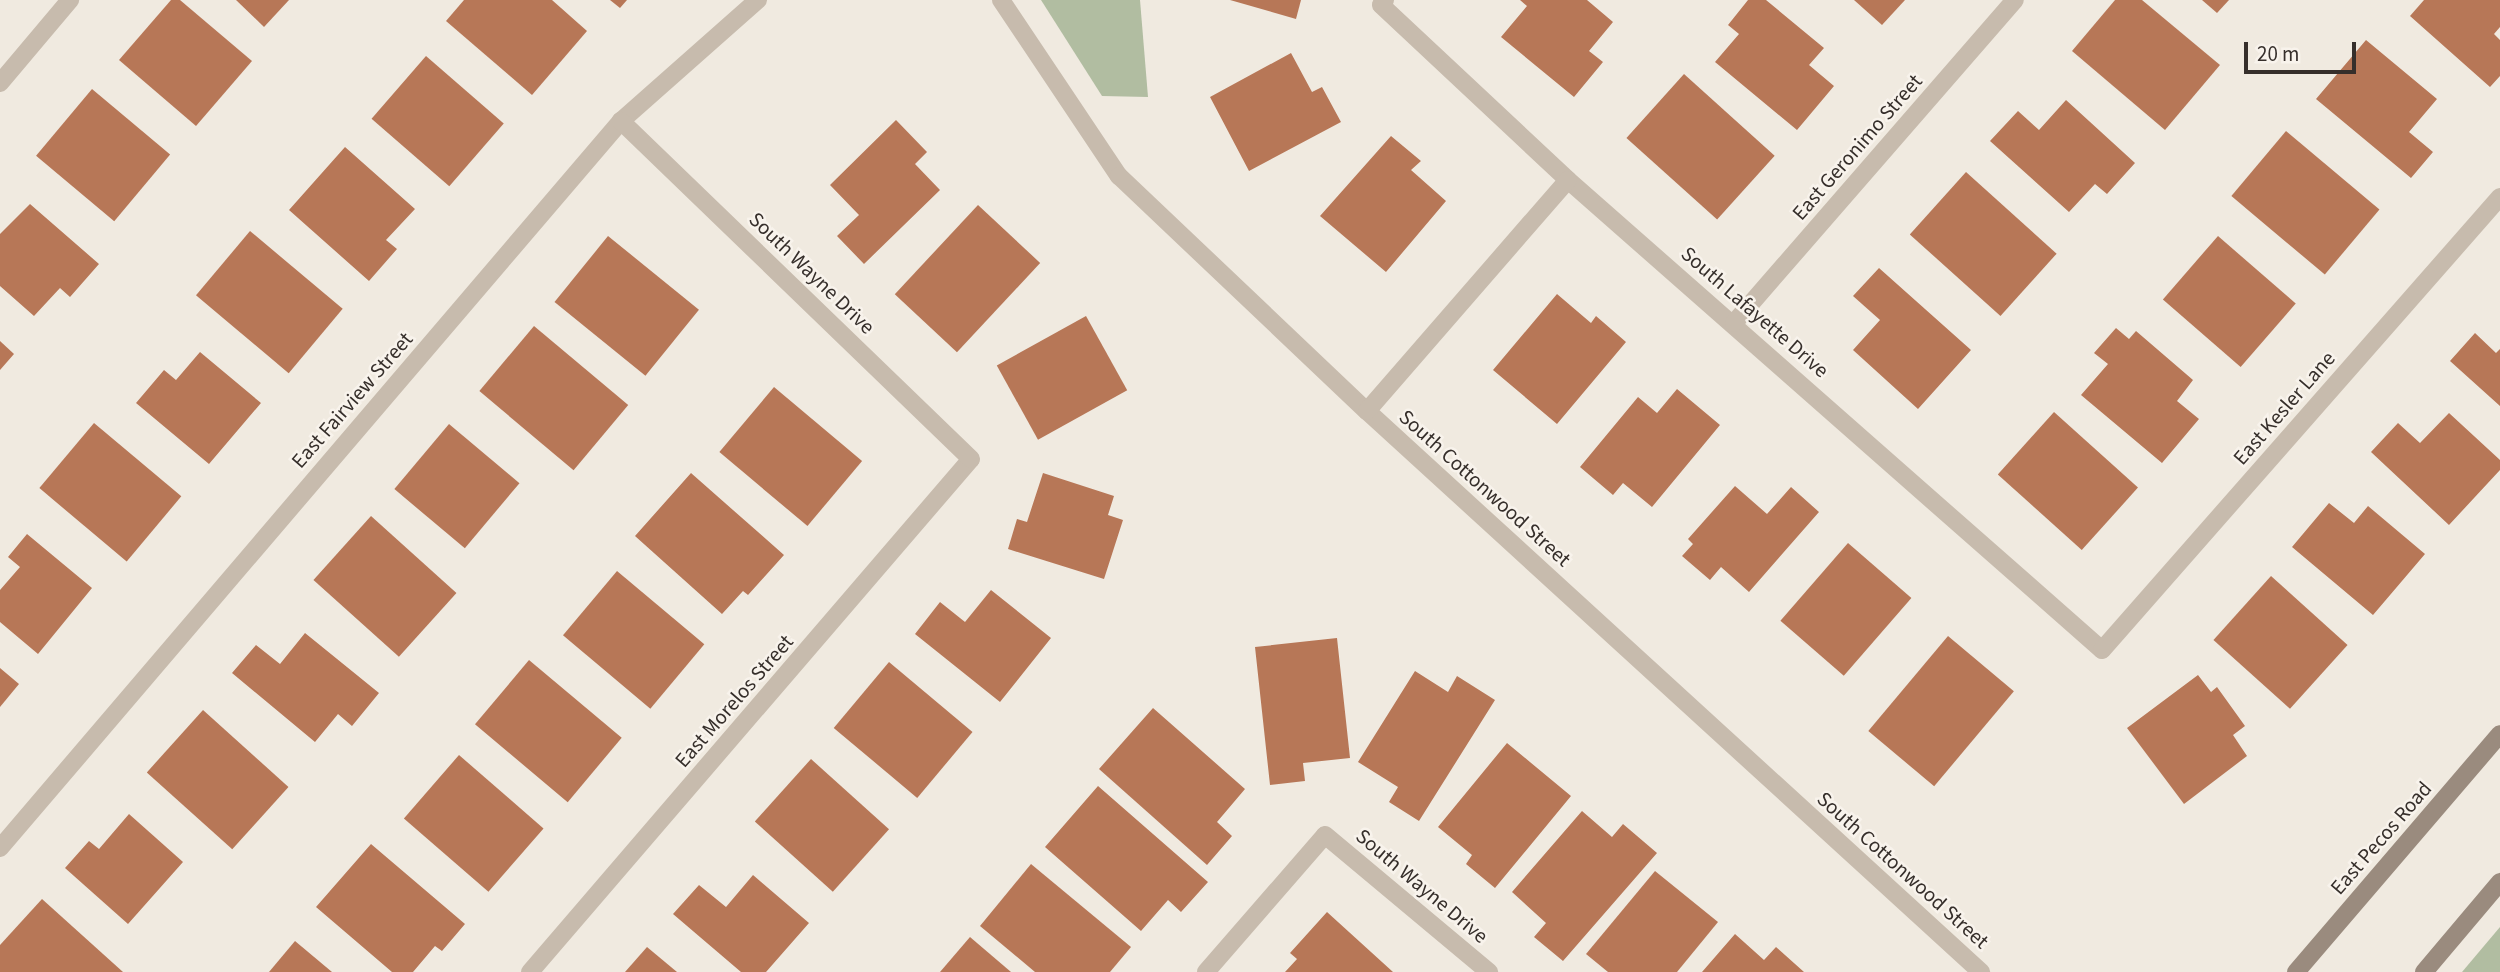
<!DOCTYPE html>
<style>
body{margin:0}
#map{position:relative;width:2500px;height:972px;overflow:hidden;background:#f0eae0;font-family:"Source Sans 3",sans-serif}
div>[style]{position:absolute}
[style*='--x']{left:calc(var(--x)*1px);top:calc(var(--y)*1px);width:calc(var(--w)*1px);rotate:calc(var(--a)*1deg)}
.green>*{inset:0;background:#b1bda1}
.building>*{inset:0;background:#b77757;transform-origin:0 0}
.street>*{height:18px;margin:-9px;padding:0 9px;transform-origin:9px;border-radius:9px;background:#c7bbad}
.secondary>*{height:18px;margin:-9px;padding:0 9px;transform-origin:9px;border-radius:9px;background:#9a8b7e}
span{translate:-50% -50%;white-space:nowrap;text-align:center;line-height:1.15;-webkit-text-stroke:5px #f8f3ec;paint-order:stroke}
.street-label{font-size:21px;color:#362f2b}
.scale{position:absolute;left:2244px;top:42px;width:112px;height:32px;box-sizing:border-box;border:4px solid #362f2b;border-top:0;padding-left:9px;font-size:21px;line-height:24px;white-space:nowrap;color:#362f2b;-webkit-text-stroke:5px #f8f3ec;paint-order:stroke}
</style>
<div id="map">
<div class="green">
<div style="clip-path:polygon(1041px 0,1140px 0,1148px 97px,1102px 96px)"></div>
<div style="clip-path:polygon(2500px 927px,2500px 972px,2462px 972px)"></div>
</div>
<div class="building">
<div style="clip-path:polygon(171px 0,180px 0,252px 61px,196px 126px,119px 60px)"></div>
<div style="clip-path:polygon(236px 0,289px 0,264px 27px)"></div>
<div style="clip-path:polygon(464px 0,552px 0,587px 31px,532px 95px,446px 21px)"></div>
<div style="clip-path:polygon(610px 0,627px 0,620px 8px)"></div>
<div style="clip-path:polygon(1230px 0,1301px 0,1296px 19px)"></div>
<div style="clip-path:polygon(1520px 0,1587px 0,1613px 22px,1589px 51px,1603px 62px,1574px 97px,1501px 37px,1527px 6px)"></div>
<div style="clip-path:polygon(1748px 0,1766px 0,1824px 48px,1809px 65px,1834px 86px,1797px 130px,1715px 62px,1739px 34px,1728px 25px)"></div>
<div style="clip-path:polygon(1854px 0,1905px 0,1882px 25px)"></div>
<div style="clip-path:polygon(2115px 0,2142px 0,2220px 65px,2165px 130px,2072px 51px)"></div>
<div style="clip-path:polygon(2202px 0,2229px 0,2217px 13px)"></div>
<div style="clip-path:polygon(2424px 0,2500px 0,2500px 27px,2494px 34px,2500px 40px,2500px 76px,2490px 87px,2410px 16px)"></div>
<div style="clip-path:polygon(2366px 40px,2437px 99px,2409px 132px,2433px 152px,2411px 178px,2316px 99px)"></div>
<div style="clip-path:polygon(1291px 53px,1312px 92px,1322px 87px,1341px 122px,1249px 171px,1210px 97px)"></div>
<div style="left:426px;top:56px;width:103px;height:83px;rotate:41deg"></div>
<div style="left:1684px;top:74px;width:122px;height:86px;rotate:42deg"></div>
<div style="left:92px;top:89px;width:102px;height:87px;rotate:40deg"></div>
<div style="clip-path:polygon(2066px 100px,2135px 163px,2107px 194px,2095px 184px,2069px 212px,1990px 141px,2018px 111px,2039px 130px)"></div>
<div style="clip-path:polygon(896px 120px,927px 152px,915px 164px,940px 190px,864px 264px,837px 236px,859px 215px,830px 185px)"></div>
<div style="left:2286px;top:131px;width:122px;height:85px;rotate:40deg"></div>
<div style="clip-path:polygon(1391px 136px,1421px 161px,1411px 170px,1446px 201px,1386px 272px,1320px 216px)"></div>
<div style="clip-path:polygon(345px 147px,415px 209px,386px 240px,397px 249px,369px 281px,289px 210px)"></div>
<div style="left:1966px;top:172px;width:122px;height:84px;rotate:42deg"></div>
<div style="clip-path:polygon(30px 204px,99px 264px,70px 297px,60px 288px,34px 316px,0 286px,0 234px)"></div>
<div style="left:978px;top:205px;width:85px;height:122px;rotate:43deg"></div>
<div style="left:250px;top:231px;width:121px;height:84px;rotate:40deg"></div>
<div style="left:608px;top:236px;width:117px;height:85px;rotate:39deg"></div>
<div style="left:2218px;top:236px;width:103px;height:84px;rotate:41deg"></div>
<div style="clip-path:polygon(1879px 268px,1971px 350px,1918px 409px,1853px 350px,1880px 320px,1853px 296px)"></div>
<div style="clip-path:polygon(1557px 294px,1591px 323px,1596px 316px,1626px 342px,1557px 424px,1493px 370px)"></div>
<div style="left:1086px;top:316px;width:85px;height:102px;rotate:61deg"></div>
<div style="left:534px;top:326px;width:123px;height:85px;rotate:40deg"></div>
<div style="clip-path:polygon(2116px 328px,2129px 339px,2136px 331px,2193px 380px,2177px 401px,2199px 419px,2162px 463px,2081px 395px,2108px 364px,2094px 353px)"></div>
<div style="clip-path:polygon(2475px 333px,2496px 353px,2500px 349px,2500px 406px,2450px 361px)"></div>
<div style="clip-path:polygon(0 341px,14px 354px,0 370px)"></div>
<div style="clip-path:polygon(200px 352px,261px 403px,209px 464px,136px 403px,164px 370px,176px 380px)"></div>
<div style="left:774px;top:387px;width:115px;height:85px;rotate:40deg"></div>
<div style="clip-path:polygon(1677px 389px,1720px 425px,1652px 507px,1623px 483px,1613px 495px,1580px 467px,1638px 397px,1657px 413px)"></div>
<div style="left:2054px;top:412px;width:113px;height:84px;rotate:42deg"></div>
<div style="clip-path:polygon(2449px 413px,2500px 460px,2500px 470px,2449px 525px,2371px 452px,2398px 423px,2420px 443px)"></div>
<div style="left:94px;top:423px;width:114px;height:85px;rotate:40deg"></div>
<div style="left:449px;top:424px;width:92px;height:85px;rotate:40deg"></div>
<div style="clip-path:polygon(691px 473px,784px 555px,748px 595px,743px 591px,722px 614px,635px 536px)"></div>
<div style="clip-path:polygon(1043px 473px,1114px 496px,1108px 515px,1123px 520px,1104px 579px,1008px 549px,1017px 519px,1027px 522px)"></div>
<div style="clip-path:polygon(1735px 486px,1767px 514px,1791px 487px,1819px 512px,1749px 592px,1721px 567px,1710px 580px,1682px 556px,1693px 544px,1688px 539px)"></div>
<div style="clip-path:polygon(2329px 503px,2354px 523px,2368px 506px,2425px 554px,2373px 615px,2292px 547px)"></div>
<div style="left:371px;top:516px;width:115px;height:86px;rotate:42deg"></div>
<div style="clip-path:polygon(27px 534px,92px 588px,38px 654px,0 622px,0 590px,20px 567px,8px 557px)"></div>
<div style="left:1848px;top:543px;width:84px;height:103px;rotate:41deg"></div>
<div style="left:617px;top:571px;width:114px;height:84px;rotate:40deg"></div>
<div style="left:2271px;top:576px;width:103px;height:86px;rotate:42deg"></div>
<div style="clip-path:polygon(991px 590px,1051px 638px,1000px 702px,915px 634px,940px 602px,965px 622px)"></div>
<div style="clip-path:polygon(305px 633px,379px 693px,352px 726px,338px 714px,315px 742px,232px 673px,256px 645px,280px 664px)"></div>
<div style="left:1948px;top:636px;width:86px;height:124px;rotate:40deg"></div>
<div style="clip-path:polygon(1337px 638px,1350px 758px,1303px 763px,1305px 781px,1270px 785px,1255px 647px)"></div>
<div style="left:529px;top:660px;width:121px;height:84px;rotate:40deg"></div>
<div style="left:889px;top:662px;width:109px;height:86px;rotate:40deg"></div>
<div style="clip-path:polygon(0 668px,19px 684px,0 707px)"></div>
<div style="clip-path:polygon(1415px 671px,1448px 692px,1457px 676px,1495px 700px,1419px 821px,1389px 802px,1398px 787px,1358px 762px)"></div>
<div style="clip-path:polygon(2198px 675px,2211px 692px,2217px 687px,2245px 726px,2233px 735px,2247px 756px,2184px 804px,2127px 728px)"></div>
<div style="clip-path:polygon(1153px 708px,1245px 789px,1217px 822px,1232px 836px,1207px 865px,1099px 769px)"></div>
<div style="left:203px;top:710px;width:115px;height:84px;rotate:42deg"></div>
<div style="clip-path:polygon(1507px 743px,1571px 796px,1495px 888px,1466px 864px,1472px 855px,1438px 827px)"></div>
<div style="left:459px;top:755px;width:112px;height:84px;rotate:41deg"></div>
<div style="left:811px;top:759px;width:105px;height:84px;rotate:42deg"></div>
<div style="clip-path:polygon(1098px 786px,1208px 882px,1181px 912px,1168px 900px,1141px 931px,1045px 847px)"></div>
<div style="clip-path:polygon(1582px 811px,1612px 837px,1623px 824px,1657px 853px,1563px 961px,1534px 937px,1546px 923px,1512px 892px)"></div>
<div style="clip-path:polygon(129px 814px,183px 862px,128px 924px,65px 868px,89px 841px,99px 849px)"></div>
<div style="clip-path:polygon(371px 844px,465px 924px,442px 951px,435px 946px,413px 972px,392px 972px,316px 907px)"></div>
<div style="clip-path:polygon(1031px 864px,1131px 947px,1110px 972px,1035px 972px,980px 926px)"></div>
<div style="clip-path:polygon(1655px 871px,1718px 922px,1677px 972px,1608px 972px,1586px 954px)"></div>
<div style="clip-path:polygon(753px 875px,809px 923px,766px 972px,741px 972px,673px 914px,699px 885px,726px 907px)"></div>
<div style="clip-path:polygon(42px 899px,123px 972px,0 972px,0 945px)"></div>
<div style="clip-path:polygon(1327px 912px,1393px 972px,1285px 972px,1297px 959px,1290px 953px)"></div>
<div style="clip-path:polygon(1735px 934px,1764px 960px,1776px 947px,1804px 972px,1702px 972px)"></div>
<div style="clip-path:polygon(970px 937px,1011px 972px,940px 972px)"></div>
<div style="clip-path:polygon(295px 941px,332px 972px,269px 972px)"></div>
<div style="clip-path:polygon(647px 947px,677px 972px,625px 972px)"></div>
</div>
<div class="street">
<div style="--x:1001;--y:0;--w:212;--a:56.2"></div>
<div style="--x:1119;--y:176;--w:342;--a:43.5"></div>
<div style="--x:1367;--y:411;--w:832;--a:42.42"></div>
<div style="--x:1385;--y:0;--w:6;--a:129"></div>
<div style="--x:1381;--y:5;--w:256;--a:43.1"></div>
<div style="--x:1568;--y:180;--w:711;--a:41.35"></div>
<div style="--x:2102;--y:650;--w:603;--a:-48.7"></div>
<div style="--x:0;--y:83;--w:109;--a:-49.9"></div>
<div style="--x:1734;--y:323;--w:428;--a:-49"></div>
<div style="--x:1367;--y:411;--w:306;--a:-49"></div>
<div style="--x:0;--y:848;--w:956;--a:-49.5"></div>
<div style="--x:621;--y:121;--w:183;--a:-41.5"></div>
<div style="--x:530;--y:972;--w:676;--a:-49.32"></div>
<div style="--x:971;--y:459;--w:487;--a:-136"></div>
<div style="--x:1206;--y:972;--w:181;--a:-49"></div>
<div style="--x:1325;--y:835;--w:214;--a:39.9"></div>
</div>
<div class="secondary">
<div style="--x:2296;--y:972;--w:313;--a:-49.4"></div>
<div style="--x:2424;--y:972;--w:118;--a:-49.8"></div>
</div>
<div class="street-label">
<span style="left:1857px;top:147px;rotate:-49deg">East Geronimo Street</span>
<span style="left:812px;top:273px;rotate:44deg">South Wayne Drive</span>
<span style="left:1755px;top:312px;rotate:41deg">South Lafayette Drive</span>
<span style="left:352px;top:400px;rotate:-49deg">East Fairview Street</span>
<span style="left:2284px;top:408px;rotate:-49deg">East Kesler Lane</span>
<span style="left:1485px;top:488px;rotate:42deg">South Cottonwood Street</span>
<span style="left:734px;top:701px;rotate:-49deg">East Morelos Street</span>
<span style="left:2381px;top:838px;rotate:-49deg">East Pecos Road</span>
<span style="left:1903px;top:870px;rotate:42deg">South Cottonwood Street</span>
<span style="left:1422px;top:886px;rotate:40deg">South Wayne Drive</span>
</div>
<div class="scale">20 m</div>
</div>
